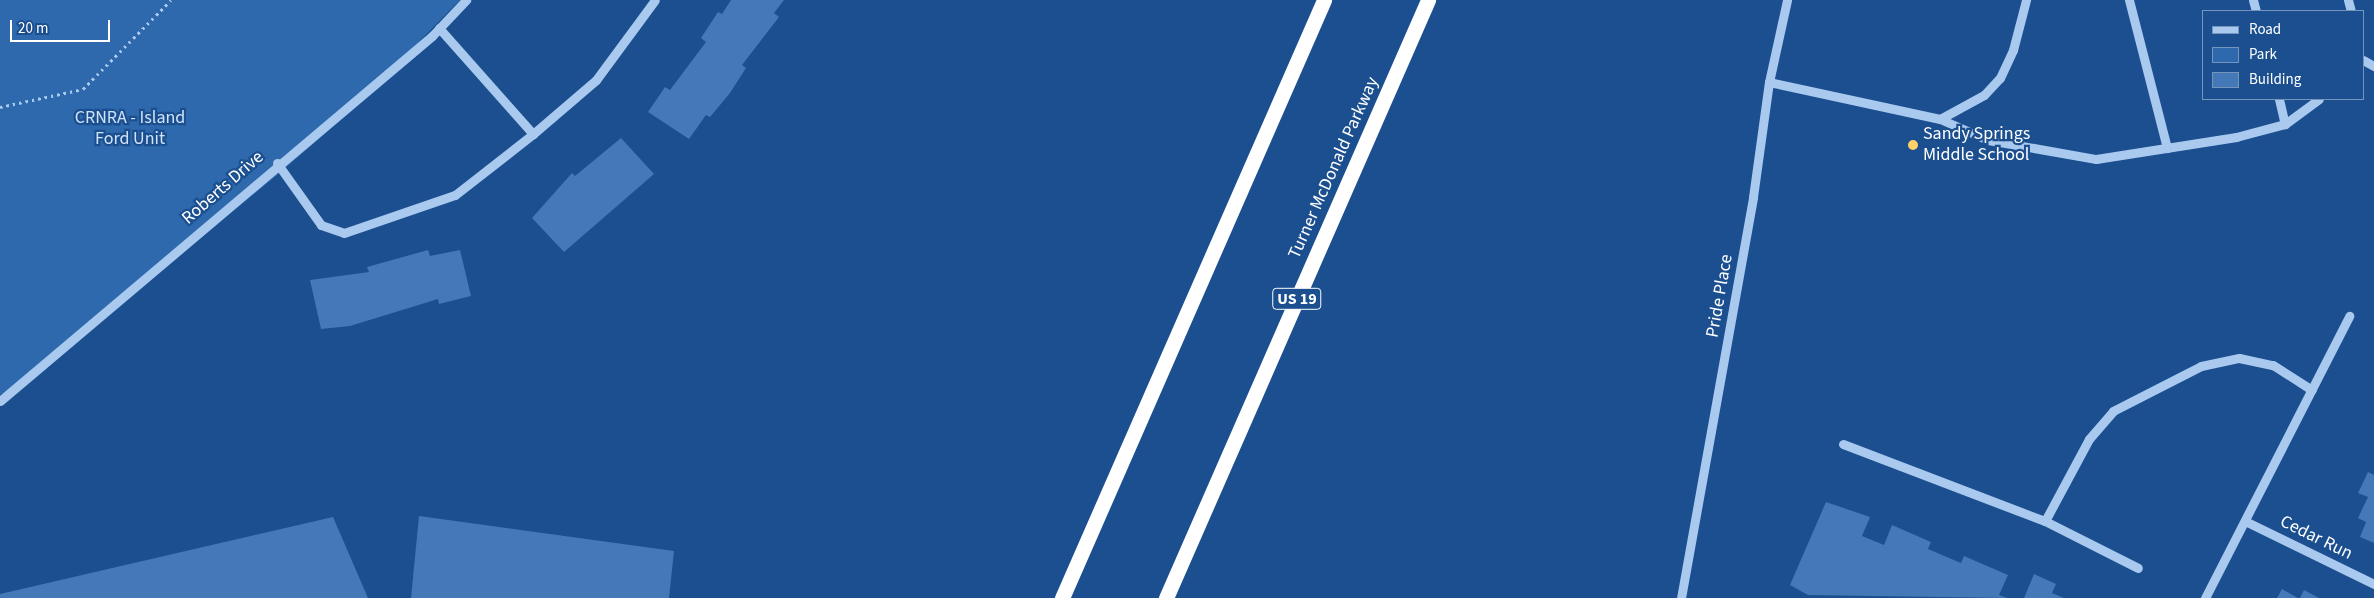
<!DOCTYPE html>
<style>
body{margin:0}
#map{position:relative;width:2374px;height:598px;overflow:hidden;background:#1b4f8f;font-family:"Source Sans 3",sans-serif}
div>[style]{position:absolute}
[style*='--x']{left:calc(var(--x)*1px);top:calc(var(--y)*1px);width:calc(var(--w)*1px);rotate:calc(var(--a)*1deg)}
.green>*{inset:0;background:#2e69ad}
.building>*{inset:0;background:#4478b7}
.path>*{height:3px;margin-top:-1.5px;transform-origin:0;background:repeating-linear-gradient(90deg,#a9c9ee 0 2.5px,transparent 0 6.5px)}
.minor>*{height:9px;margin:-4.5px;padding:0 4.5px;transform-origin:4.5px;border-radius:4.5px;background:#a9c9ee}
.highway>*{height:15px;margin:-7.5px;padding:0 7.5px;transform-origin:7.5px;border-radius:7.5px;background:#fff}
.dots>*{width:14px;height:14px;translate:-50% -50%;box-sizing:border-box;border:2px solid #1b4f8f;border-radius:50%}
span{translate:-50% -50%;white-space:nowrap;text-align:center;line-height:1.15;-webkit-text-stroke:4.5px #1b4f8f;paint-order:stroke}
.shield-label span{padding:1px 4px;background:#1b4f8f;border:1px solid;border-radius:4px;-webkit-text-stroke-width:0}
.shield-label{font-size:16px;color:#fff;font-weight:700}
.park-label{font-size:18px;color:#cfe3fa}
.poi-label{font-size:18px;color:#fff}
.left{translate:0 -50%;text-align:left}
.street-label{font-size:18px;color:#fff}
.legend{position:absolute;left:2202px;top:10px;width:162px;height:90px;box-sizing:border-box;background:#1b4f8f;border:1px solid #7695bc;margin:0;padding:6px 9px;list-style:none;font-size:15px;color:#fff}
.legend li{display:flex;align-items:center;gap:10px;height:25px}
.legend b{width:25px;border:1px solid #7695bc}
.scale{position:absolute;left:10px;top:20px;width:100px;height:22px;box-sizing:border-box;border:2px solid #fff;border-top:0;padding-left:6px;font-size:15px;line-height:18px;white-space:nowrap;color:#fff;-webkit-text-stroke:4px #1b4f8f;paint-order:stroke}
</style>
<div id="map">
<div class="green">
<div style="clip-path:polygon(0 0,460px 0,352px 110px,282px 171px,25px 382px,0 395px)"></div>
</div>
<div class="building">
<div style="clip-path:polygon(731px 0,784px 0,774px 13px,779px 17px,742px 65px,746px 68px,730px 93px,710px 117px,706px 115px,689px 139px,648px 112px,665px 87px,670px 90px,706px 42px,701px 38px,718px 12px,722px 14px)"></div>
<div style="clip-path:polygon(621px 138px,654px 174px,564px 252px,532px 218px,572px 173px,575px 176px)"></div>
<div style="clip-path:polygon(428px 250px,430px 256px,460px 250px,471px 296px,439px 304px,438px 299px,350px 326px,321px 329px,310px 280px,369px 272px,367px 267px)"></div>
<div style="clip-path:polygon(2368px 472px,2374px 475px,2374px 543px,2360px 537px,2366px 522px,2358px 518px,2368px 497px,2358px 493px)"></div>
<div style="clip-path:polygon(1826px 502px,1870px 517px,1862px 536px,1884px 545px,1892px 525px,1931px 542px,1928px 549px,1961px 563px,1964px 556px,2008px 575px,1999px 595px,2007px 598px,1808px 595px,1790px 585px)"></div>
<div style="clip-path:polygon(419px 516px,674px 551px,669px 598px,411px 598px)"></div>
<div style="clip-path:polygon(333px 517px,368px 598px,0 598px,0 594px)"></div>
<div style="clip-path:polygon(2034px 574px,2056px 584px,2052px 593px,2064px 598px,2024px 598px)"></div>
<div style="clip-path:polygon(2282px 589px,2298px 598px,2277px 598px)"></div>
<div style="clip-path:polygon(2304px 590px,2319px 598px,2300px 598px)"></div>
</div>
<div class="path">
<div style="--x:0;--y:107;--w:85;--a:-12.2"></div>
<div style="--x:83;--y:89;--w:125;--a:-45.3"></div>
</div>
<div class="minor">
<div style="--x:2129;--y:0;--w:153;--a:75.6"></div>
<div style="--x:2253;--y:0;--w:11;--a:75"></div>
<div style="--x:2348;--y:0;--w:11;--a:75"></div>
<div style="--x:439;--y:28;--w:142;--a:48.4"></div>
<div style="--x:533;--y:134;--w:83;--a:-40.6"></div>
<div style="--x:596;--y:80;--w:99;--a:-53.6"></div>
<div style="--x:2363;--y:60;--w:13;--a:29"></div>
<div style="--x:1769;--y:82;--w:175;--a:12.2"></div>
<div style="--x:1940;--y:119;--w:52;--a:23.6"></div>
<div style="--x:1988;--y:140;--w:110;--a:10"></div>
<div style="--x:2096;--y:159;--w:142;--a:-8.9"></div>
<div style="--x:2236;--y:137;--w:51;--a:-14.9"></div>
<div style="--x:2285;--y:124;--w:42;--a:-36.3"></div>
<div style="--x:2279;--y:99;--w:26;--a:77"></div>
<div style="--x:1940;--y:119;--w:50;--a:-28.6"></div>
<div style="--x:1984;--y:95;--w:23;--a:-47"></div>
<div style="--x:2000;--y:78;--w:31;--a:-65"></div>
<div style="--x:2013;--y:50;--w:52;--a:-75.4"></div>
<div style="--x:277;--y:163;--w:76;--a:54.6"></div>
<div style="--x:321;--y:225;--w:24;--a:19"></div>
<div style="--x:344;--y:233;--w:117;--a:-18.9"></div>
<div style="--x:455;--y:195;--w:99;--a:-38"></div>
<div style="--x:0;--y:401;--w:566;--a:-40.19"></div>
<div style="--x:432;--y:36;--w:50;--a:-46.6"></div>
<div style="--x:1843;--y:444;--w:216;--a:20.9"></div>
<div style="--x:2045;--y:521;--w:93;--a:-61.8"></div>
<div style="--x:2089;--y:439;--w:37;--a:-49"></div>
<div style="--x:2113;--y:411;--w:99;--a:-27.1"></div>
<div style="--x:2201;--y:366;--w:39;--a:-12"></div>
<div style="--x:2239;--y:358;--w:35;--a:12"></div>
<div style="--x:2273;--y:365;--w:46;--a:32.7"></div>
<div style="--x:2045;--y:521;--w:104;--a:26.8"></div>
<div style="--x:2245;--y:521;--w:144;--a:26"></div>
<div style="--x:1681;--y:598;--w:407;--a:-79.8"></div>
<div style="--x:1753;--y:197;--w:116;--a:-82.1"></div>
<div style="--x:1769;--y:82;--w:84;--a:-77.6"></div>
<div style="--x:2205;--y:598;--w:317;--a:-62.9"></div>
</div>
<div class="highway">
<div style="--x:1062;--y:598;--w:653;--a:-66.34"></div>
<div style="--x:1166;--y:598;--w:653;--a:-66.34"></div>
</div>
<div class="dots">
<div style="left:1913px;top:145px;background:#ffd166"></div>
</div>
<div class="shield-label">
<span style="left:1297px;top:299px">US 19</span>
</div>
<div class="park-label">
<span style="left:130px;top:129px">CRNRA - Island<br>Ford Unit</span>
</div>
<div class="poi-label">
<span class="left" style="left:1923px;top:145px">Sandy Springs<br>Middle School</span>
</div>
<div class="street-label">
<span style="left:1334px;top:168px;rotate:-66deg">Turner McDonald Parkway</span>
<span style="left:223px;top:188px;rotate:-41deg">Roberts Drive</span>
<span style="left:1720px;top:296px;rotate:-80deg">Pride Place</span>
<span style="left:2316px;top:538px;rotate:26deg">Cedar Run</span>
</div>
<ul class="legend">
<li><b style="height:6px;background:#a9c9ee"></b>Road</li>
<li><b style="height:14px;background:#2e69ad"></b>Park</li>
<li><b style="height:14px;background:#4478b7"></b>Building</li>
</ul>
<div class="scale">20 m</div>
</div>
